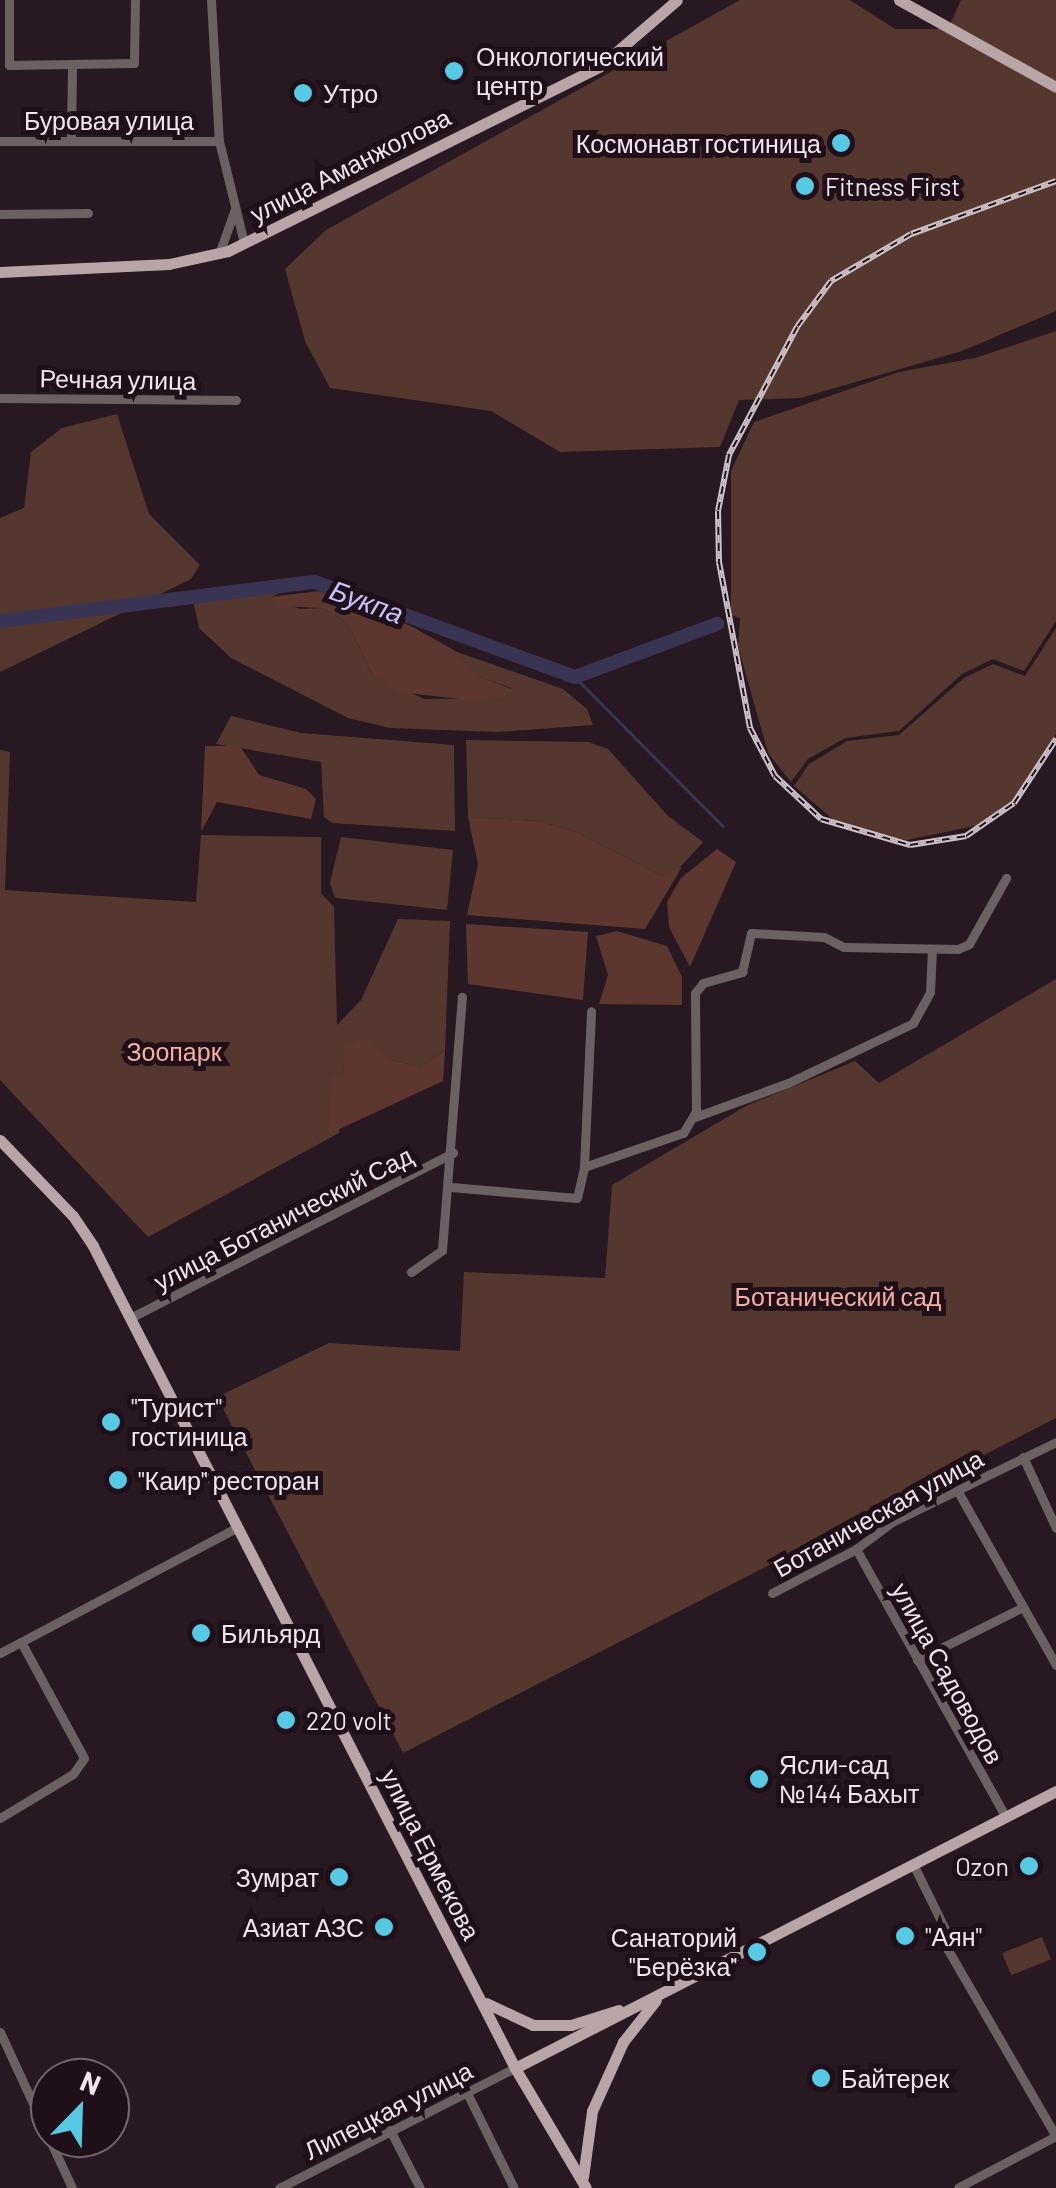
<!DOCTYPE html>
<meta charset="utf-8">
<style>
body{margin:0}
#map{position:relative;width:1056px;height:2188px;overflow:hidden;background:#271822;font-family:Barlow,sans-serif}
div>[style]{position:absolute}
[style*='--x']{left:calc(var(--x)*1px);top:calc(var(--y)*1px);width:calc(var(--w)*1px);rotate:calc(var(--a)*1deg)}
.green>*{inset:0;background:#563730;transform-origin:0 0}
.forest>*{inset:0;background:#5d372f}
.stream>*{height:2.5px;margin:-1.25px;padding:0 1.25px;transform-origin:1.25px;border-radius:1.25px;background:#393454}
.river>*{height:14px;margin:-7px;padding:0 7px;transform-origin:7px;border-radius:7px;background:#393454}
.minor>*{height:9px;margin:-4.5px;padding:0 4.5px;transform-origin:4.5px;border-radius:4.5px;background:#6b6162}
.major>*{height:11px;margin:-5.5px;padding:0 5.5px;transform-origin:5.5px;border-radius:5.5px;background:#b9a4a8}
.rail>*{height:6px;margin-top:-3px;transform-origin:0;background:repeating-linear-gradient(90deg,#1e0f19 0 8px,#cec3ca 0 16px);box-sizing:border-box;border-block:2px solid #cec3ca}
.dots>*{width:28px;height:28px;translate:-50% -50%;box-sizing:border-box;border:5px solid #1e0f19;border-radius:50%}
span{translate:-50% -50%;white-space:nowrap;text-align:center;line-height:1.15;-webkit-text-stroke:10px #1e0f19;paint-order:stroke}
.poi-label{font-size:25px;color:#f1e6ed}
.left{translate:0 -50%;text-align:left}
.right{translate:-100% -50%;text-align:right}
.street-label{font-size:25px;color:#f1e6ed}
.park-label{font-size:25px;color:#f6afa1}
.water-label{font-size:28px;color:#cac1ff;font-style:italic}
.north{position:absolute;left:30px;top:2058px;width:100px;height:100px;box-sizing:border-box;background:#1e0f19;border:2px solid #72656e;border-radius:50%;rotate:23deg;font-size:28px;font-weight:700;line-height:40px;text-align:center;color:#f1e6ed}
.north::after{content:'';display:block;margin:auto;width:35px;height:45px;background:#57c9e3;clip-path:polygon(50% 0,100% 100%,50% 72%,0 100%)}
</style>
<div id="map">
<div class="green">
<div style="clip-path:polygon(740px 0,850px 0,895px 29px,948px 29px,961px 0,1056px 0,1056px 311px,962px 351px,801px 398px,739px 400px,720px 447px,560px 452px,491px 411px,330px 388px,305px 341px,285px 269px,326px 230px)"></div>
<div style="clip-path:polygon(1056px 331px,1056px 621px,1024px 671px,993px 659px,962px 674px,899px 731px,845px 738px,808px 759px,791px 782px,768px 753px,738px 646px,740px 618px,731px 615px,731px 471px,754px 422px,899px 372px,975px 358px)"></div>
<div style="clip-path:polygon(117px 414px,149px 514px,200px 565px,191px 579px,0 672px,0 518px,24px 508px,31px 452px,62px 428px)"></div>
<div style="clip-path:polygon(282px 592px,271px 597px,300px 609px,322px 608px,347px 622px,372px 674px,424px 699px,505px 698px,511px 688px,473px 674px,457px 652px,563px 689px,587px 709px,593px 725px,497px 732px,390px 728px,348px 718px,231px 658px,199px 628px,193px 600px)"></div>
<div style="clip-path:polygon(1056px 628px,1056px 734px,1010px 806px,989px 823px,907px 840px,870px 834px,835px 821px,794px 786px,809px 764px,847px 741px,899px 735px,964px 678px,993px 664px,1025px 676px)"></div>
<div style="clip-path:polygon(231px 716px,301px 733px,454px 745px,455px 831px,332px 823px,324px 817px,321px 762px,216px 744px)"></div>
<div style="clip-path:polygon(466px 740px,588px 742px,608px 749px,668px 816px,703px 842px,674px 874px,662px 876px,577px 832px,539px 821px,468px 817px)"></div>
<div style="clip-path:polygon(0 750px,10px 752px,5px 890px,196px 902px,201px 835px,321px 837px,321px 893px,334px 907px,337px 1025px,361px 1000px,398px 919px,450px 921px,445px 1050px,421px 1067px,392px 1060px,357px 1039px,345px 1046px,339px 1133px,148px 1237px,0 1080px)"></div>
<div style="clip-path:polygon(341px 837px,453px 850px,447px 910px,335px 898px,330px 883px)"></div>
<div style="clip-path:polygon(1056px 979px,1056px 1418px,403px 1753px,217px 1397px,329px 1343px,460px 1351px,464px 1272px,605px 1278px,612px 1185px,746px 1106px,855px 1061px,879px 1083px)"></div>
<div style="left:1042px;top:1937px;width:24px;height:43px;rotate:68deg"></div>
</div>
<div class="forest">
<div style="clip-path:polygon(319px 591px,411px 626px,457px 652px,474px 674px,511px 689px,505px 698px,469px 700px,398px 692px,372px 674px,347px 622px,322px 608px,276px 606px,270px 597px)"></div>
<div style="clip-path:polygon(205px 746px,240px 746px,259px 775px,306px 789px,316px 799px,311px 819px,217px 802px,201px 832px)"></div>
<div style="clip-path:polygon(468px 817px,539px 821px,577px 832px,662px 876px,682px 867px,645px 929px,467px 915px,478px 864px)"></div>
<div style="clip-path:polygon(717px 849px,736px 862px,690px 967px,669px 927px,667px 902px,681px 878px)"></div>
<div style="clip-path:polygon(466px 924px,588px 932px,583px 1000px,468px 984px)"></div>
<div style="clip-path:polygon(617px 931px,667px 946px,682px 977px,682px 1005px,599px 1004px,608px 975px,596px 936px)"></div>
<div style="clip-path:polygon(357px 1039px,370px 1041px,392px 1060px,421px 1067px,445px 1050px,443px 1081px,329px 1134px,332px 1077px,343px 1077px,344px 1046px)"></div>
</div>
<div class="stream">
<div style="--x:575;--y:677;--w:210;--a:45.2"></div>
</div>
<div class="river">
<div style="--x:0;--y:621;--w:317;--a:-7.1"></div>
<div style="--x:315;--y:582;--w:277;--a:20.1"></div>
<div style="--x:575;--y:677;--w:152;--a:-20.5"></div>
</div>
<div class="minor">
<div style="--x:9;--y:0;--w:65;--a:90"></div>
<div style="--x:9;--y:65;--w:125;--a:-0.9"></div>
<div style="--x:134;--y:63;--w:63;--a:-89.1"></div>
<div style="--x:211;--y:0;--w:141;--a:86.8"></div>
<div style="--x:219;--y:141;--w:105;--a:76.2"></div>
<div style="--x:71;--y:138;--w:74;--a:-89.2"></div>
<div style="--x:0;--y:141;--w:219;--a:0"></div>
<div style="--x:0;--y:214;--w:88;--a:-0.7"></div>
<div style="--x:219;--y:254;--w:48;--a:-70.4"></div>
<div style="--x:0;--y:398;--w:236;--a:0.5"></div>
<div style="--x:695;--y:1117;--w:99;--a:-20.1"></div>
<div style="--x:788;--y:1083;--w:139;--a:-25.6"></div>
<div style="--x:913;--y:1023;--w:35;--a:-61"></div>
<div style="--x:930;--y:992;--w:43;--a:-87.3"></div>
<div style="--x:584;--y:1167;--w:156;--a:-87.4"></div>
<div style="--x:451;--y:1187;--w:126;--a:5"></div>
<div style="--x:577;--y:1198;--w:32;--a:-77"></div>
<div style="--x:584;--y:1167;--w:105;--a:-19"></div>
<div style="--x:683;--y:1133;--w:26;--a:-59"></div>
<div style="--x:696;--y:1111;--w:118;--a:-90.5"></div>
<div style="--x:695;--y:993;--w:13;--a:-51"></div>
<div style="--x:703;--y:983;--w:41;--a:-15.8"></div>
<div style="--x:742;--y:972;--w:40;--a:-77"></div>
<div style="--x:751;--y:933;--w:73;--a:3.1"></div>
<div style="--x:824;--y:937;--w:22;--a:27"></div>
<div style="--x:844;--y:947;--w:114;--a:1"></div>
<div style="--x:958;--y:949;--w:12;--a:-24"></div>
<div style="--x:969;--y:944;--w:76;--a:-60.7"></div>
<div style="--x:411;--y:1272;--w:38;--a:-35"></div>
<div style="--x:442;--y:1250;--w:254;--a:-85.5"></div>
<div style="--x:130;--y:1318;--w:363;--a:-27.1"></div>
<div style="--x:1023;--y:1457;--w:78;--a:65.1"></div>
<div style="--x:957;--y:1490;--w:201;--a:60.5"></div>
<div style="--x:856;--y:1549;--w:307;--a:60.8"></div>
<div style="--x:772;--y:1593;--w:95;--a:-27.6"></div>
<div style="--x:856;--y:1549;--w:45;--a:-36.9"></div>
<div style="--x:892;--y:1522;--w:182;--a:-26"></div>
<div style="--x:0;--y:1653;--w:265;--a:-27.9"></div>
<div style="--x:917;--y:1660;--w:116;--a:-26.6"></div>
<div style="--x:0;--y:1818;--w:85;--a:-31.1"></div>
<div style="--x:73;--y:1774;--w:19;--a:-55"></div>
<div style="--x:84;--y:1758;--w:132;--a:-118.5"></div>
<div style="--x:913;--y:1864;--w:79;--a:63.8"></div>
<div style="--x:948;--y:1935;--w:15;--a:90"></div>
<div style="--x:948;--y:1950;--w:215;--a:59.9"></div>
<div style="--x:1056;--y:2136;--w:110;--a:152.3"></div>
<div style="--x:0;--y:2032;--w:172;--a:65.2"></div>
<div style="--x:466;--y:2091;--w:108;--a:63.7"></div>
<div style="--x:390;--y:2130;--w:65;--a:62.7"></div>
<div style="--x:279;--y:2188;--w:265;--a:-27"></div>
</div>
<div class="major">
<div style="--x:899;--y:0;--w:179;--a:29"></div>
<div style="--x:0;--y:272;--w:169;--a:-2.7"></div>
<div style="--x:169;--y:264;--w:60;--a:-12.4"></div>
<div style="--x:228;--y:251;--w:415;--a:-26.4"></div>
<div style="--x:600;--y:66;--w:101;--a:-40.6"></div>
<div style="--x:0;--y:1140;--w:105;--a:46.2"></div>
<div style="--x:73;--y:1216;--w:36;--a:56"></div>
<div style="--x:93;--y:1246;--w:924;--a:62.82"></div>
<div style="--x:515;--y:2068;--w:139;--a:59.4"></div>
<div style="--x:486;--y:2003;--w:52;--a:25.1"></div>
<div style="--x:533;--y:2025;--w:38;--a:0"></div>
<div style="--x:571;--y:2025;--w:50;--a:-17.4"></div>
<div style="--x:515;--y:2068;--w:608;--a:-27.11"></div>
<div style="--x:583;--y:2177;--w:67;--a:-82.2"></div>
<div style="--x:592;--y:2111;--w:76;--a:-65.8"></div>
<div style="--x:623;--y:2042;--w:53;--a:-51.8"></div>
</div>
<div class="rail">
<div style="--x:1056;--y:181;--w:154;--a:159.9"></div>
<div style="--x:911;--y:234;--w:93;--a:149.6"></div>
<div style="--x:831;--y:281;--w:57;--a:126.5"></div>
<div style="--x:797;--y:327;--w:145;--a:118"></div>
<div style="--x:729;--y:455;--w:57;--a:101.1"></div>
<div style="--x:718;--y:511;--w:51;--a:88.9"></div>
<div style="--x:719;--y:562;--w:169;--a:79.4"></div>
<div style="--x:750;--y:728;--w:54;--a:62.5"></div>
<div style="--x:775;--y:776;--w:63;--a:43.1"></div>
<div style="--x:821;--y:819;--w:93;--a:16.3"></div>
<div style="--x:910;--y:845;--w:57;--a:-9.1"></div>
<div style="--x:966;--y:836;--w:58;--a:-34.5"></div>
<div style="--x:1014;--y:803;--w:77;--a:-56.7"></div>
</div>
<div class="dots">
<div style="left:454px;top:71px;background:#57c9e3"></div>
<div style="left:303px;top:93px;background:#57c9e3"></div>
<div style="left:841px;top:143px;background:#57c9e3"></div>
<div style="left:805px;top:186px;background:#57c9e3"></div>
<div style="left:111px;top:1422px;background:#57c9e3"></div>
<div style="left:118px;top:1480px;background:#57c9e3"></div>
<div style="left:201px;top:1633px;background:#57c9e3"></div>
<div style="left:286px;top:1720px;background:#57c9e3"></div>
<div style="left:759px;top:1779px;background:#57c9e3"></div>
<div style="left:1029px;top:1866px;background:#57c9e3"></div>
<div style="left:339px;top:1877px;background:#57c9e3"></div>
<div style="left:384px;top:1927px;background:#57c9e3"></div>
<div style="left:905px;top:1936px;background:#57c9e3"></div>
<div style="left:757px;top:1952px;background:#57c9e3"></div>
<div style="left:821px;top:2078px;background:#57c9e3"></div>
</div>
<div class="poi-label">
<span class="left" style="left:476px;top:71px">Онкологический<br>центр</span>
<span class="left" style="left:323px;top:93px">Утро</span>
<span class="right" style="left:821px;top:143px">Космонавт гостиница</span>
<span class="left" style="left:825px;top:186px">Fitness First</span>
<span class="left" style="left:131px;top:1422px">"Турист"<br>гостиница</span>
<span class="left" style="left:138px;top:1480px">"Каир" ресторан</span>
<span class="left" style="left:221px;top:1633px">Бильярд</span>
<span class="left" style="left:306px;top:1720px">220 volt</span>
<span class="left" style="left:779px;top:1779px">Ясли-сад<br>№144 Бахыт</span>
<span class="right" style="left:1009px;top:1866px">Ozon</span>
<span class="right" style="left:319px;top:1877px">Зумрат</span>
<span class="right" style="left:364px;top:1927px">Азиат АЗС</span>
<span class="left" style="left:925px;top:1936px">"Аян"</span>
<span class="right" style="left:737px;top:1952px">Санаторий<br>"Берёзка"</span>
<span class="left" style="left:841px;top:2078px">Байтерек</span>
</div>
<div class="street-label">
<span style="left:109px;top:120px">Буровая улица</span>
<span style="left:350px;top:165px;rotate:-27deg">улица Аманжолова</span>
<span style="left:118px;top:379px;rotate:1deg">Речная улица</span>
<span style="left:283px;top:1218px;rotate:-27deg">улица Ботанический Сад</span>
<span style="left:878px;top:1513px;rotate:-29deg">Ботаническая улица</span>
<span style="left:948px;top:1673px;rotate:61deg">улица Садоводов</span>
<span style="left:431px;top:1854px;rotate:63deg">улица Ермекова</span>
<span style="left:388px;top:2110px;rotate:-27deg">Липецкая улица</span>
</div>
<div class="park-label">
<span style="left:174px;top:1051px">Зоопарк</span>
<span style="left:838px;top:1296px">Ботанический сад</span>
</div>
<div class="water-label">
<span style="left:367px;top:601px;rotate:20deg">Букпа</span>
</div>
<div class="north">N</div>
</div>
